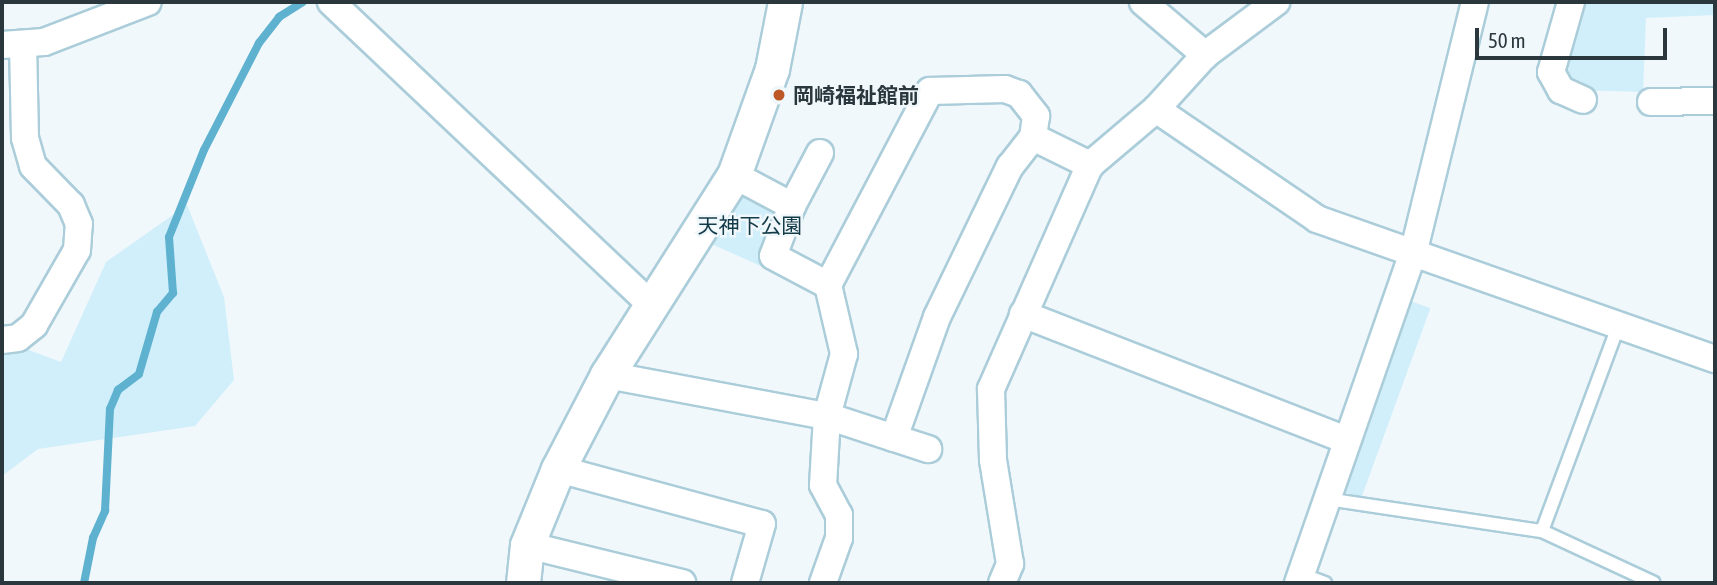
<!DOCTYPE html>
<meta charset="utf-8">
<style>
body{margin:0}
#map{position:relative;width:1717px;height:585px;overflow:hidden;background:#f1f8fb;font-family:"Asap Condensed","Noto Sans JP",sans-serif}
div>[style]{position:absolute}
[style*='--x']{left:calc(var(--x)*1px);top:calc(var(--y)*1px);width:calc(var(--w)*1px);rotate:calc(var(--a)*1deg)}
.green>*{inset:0;background:#d0effb;transform-origin:0 0}
.stream>*{height:8px;margin:-4px;padding:0 4px;transform-origin:4px;border-radius:4px;background:#5eb1cf}
.roads{filter:drop-shadow(2px 0 #abcdda) drop-shadow(-2px 0 #abcdda) drop-shadow(0 2px #abcdda) drop-shadow(0 -2px #abcdda)}
.service>*{height:12px;margin:-6px;padding:0 6px;transform-origin:6px;border-radius:6px;background:#fff}
.minor>*{height:26px;margin:-13px;padding:0 13px;transform-origin:13px;border-radius:13px;background:#fff}
.tertiary>*{height:33px;margin:-16.5px;padding:0 16.5px;transform-origin:16.5px;border-radius:16.5px;background:#fff}
.dots>*{width:19px;height:19px;translate:-50% -50%;box-sizing:border-box;border:4px solid #f1f8fb;border-radius:50%}
span{translate:-50% -50%;white-space:nowrap;text-align:center;line-height:1.15;-webkit-text-stroke:5px #f1f8fb;paint-order:stroke}
.poi-label{font-size:21px;color:#2a383d;font-weight:700}
.left{translate:0 -50%;text-align:left}
.park-label{font-size:21px;color:#133a47}
.frame{position:absolute;inset:0;border:4px solid #2a383d;pointer-events:none}
.scale{position:absolute;left:1475px;top:28px;width:192px;height:32px;box-sizing:border-box;border:4px solid #2a383d;border-top:0;padding-left:9px;font-size:21px;line-height:24px;white-space:nowrap;color:#2a383d;-webkit-text-stroke:5px #f1f8fb;paint-order:stroke}
</style>
<div id="map">
<div class="green">
<div style="clip-path:polygon(1580px 2px,1715px 2px,1715px 15px,1646px 18px,1643px 92px,1575px 90px,1560px 77px)"></div>
<div style="clip-path:polygon(739px 185px,785px 217px,763px 267px,707px 242px)"></div>
<div style="clip-path:polygon(187px 205px,224px 297px,234px 380px,195px 426px,38px 449px,2px 476px,2px 340px,61px 362px,106px 262px)"></div>
<div style="left:1405px;top:299px;width:27px;height:202px;rotate:20deg"></div>
</div>
<div class="stream">
<div style="--x:84;--y:583;--w:46;--a:-78.7"></div>
<div style="--x:93;--y:538;--w:30;--a:-66"></div>
<div style="--x:105;--y:511;--w:102;--a:-87.2"></div>
<div style="--x:110;--y:409;--w:21;--a:-67"></div>
<div style="--x:118;--y:390;--w:26;--a:-37"></div>
<div style="--x:139;--y:374;--w:65;--a:-73.8"></div>
<div style="--x:157;--y:312;--w:25;--a:-50"></div>
<div style="--x:173;--y:293;--w:56;--a:-94.1"></div>
<div style="--x:169;--y:237;--w:94;--a:-68.1"></div>
<div style="--x:204;--y:150;--w:120;--a:-62.8"></div>
<div style="--x:259;--y:43;--w:33;--a:-52"></div>
<div style="--x:279;--y:17;--w:28;--a:-32"></div>
</div>
<div class="roads">
<div class="service">
<div style="--x:1327;--y:499;--w:217;--a:8.5"></div>
<div style="--x:1542;--y:531;--w:123;--a:24.9"></div>
<div style="--x:1542;--y:531;--w:221;--a:-69.6"></div>
<div style="--x:1301;--y:574;--w:26;--a:21"></div>
</div>
<div class="minor">
<div style="--x:331;--y:2;--w:442;--a:43.4"></div>
<div style="--x:1143;--y:2;--w:82;--a:40.5"></div>
<div style="--x:1571;--y:2;--w:73;--a:105.9"></div>
<div style="--x:1551;--y:72;--w:21;--a:61"></div>
<div style="--x:1561;--y:90;--w:24;--a:24"></div>
<div style="--x:2;--y:45;--w:42;--a:-4.1"></div>
<div style="--x:44;--y:42;--w:111;--a:-21"></div>
<div style="--x:1651;--y:102;--w:64;--a:-0.9"></div>
<div style="--x:1156;--y:109;--w:195;--a:34.3"></div>
<div style="--x:1317;--y:219;--w:422;--a:19.4"></div>
<div style="--x:1033;--y:137;--w:64;--a:26.2"></div>
<div style="--x:734;--y:175;--w:66;--a:28.1"></div>
<div style="--x:792;--y:206;--w:53;--a:110.8"></div>
<div style="--x:773;--y:256;--w:62;--a:27.8"></div>
<div style="--x:828;--y:285;--w:71;--a:76.9"></div>
<div style="--x:844;--y:354;--w:64;--a:105.3"></div>
<div style="--x:827;--y:416;--w:69;--a:93.3"></div>
<div style="--x:823;--y:485;--w:34;--a:62"></div>
<div style="--x:839;--y:515;--w:23;--a:90"></div>
<div style="--x:839;--y:538;--w:48;--a:109.6"></div>
<div style="--x:792;--y:206;--w:60;--a:-62.2"></div>
<div style="--x:828;--y:285;--w:219;--a:-62.3"></div>
<div style="--x:930;--y:91;--w:75;--a:-1.5"></div>
<div style="--x:1005;--y:89;--w:15;--a:20"></div>
<div style="--x:1019;--y:94;--w:28;--a:52"></div>
<div style="--x:1036;--y:116;--w:21;--a:98"></div>
<div style="--x:1033;--y:137;--w:37;--a:128"></div>
<div style="--x:1010;--y:166;--w:168;--a:115.8"></div>
<div style="--x:937;--y:317;--w:128;--a:109.6"></div>
<div style="--x:894;--y:438;--w:36;--a:18"></div>
<div style="--x:1023;--y:314;--w:348;--a:21.3"></div>
<div style="--x:2;--y:340;--w:16;--a:-7"></div>
<div style="--x:18;--y:338;--w:21;--a:-39"></div>
<div style="--x:34;--y:325;--w:86;--a:-60.2"></div>
<div style="--x:77;--y:250;--w:26;--a:-86"></div>
<div style="--x:79;--y:224;--w:21;--a:-113"></div>
<div style="--x:71;--y:205;--w:54;--a:-134.3"></div>
<div style="--x:33;--y:166;--w:29;--a:-106"></div>
<div style="--x:25;--y:138;--w:94;--a:-91.2"></div>
<div style="--x:607;--y:375;--w:224;--a:10.6"></div>
<div style="--x:827;--y:416;--w:71;--a:18.2"></div>
<div style="--x:558;--y:469;--w:211;--a:15.1"></div>
<div style="--x:762;--y:524;--w:61;--a:106.1"></div>
<div style="--x:527;--y:545;--w:160;--a:13.8"></div>
<div style="--x:1002;--y:583;--w:21;--a:-67"></div>
<div style="--x:1010;--y:564;--w:105;--a:-99.3"></div>
<div style="--x:993;--y:460;--w:71;--a:-91.6"></div>
<div style="--x:991;--y:389;--w:245;--a:-66.2"></div>
<div style="--x:1090;--y:165;--w:87;--a:-40.3"></div>
<div style="--x:1156;--y:109;--w:73;--a:-47.8"></div>
<div style="--x:1205;--y:55;--w:89;--a:-36.7"></div>
<div style="--x:1298;--y:583;--w:353;--a:-70.8"></div>
<div style="--x:1414;--y:250;--w:255;--a:-76.2"></div>
</div>
<div class="tertiary">
<div style="--x:523;--y:583;--w:38;--a:-84"></div>
<div style="--x:527;--y:545;--w:82;--a:-67.8"></div>
<div style="--x:558;--y:469;--w:106;--a:-62.5"></div>
<div style="--x:607;--y:375;--w:237;--a:-57.6"></div>
<div style="--x:734;--y:175;--w:113;--a:-70.3"></div>
<div style="--x:772;--y:69;--w:68;--a:-79"></div>
</div>
</div>
<div class="dots">
<div style="left:779px;top:95px;background:#bd5826"></div>
</div>
<div class="poi-label">
<span class="left" style="left:793px;top:95px">岡崎福祉館前</span>
</div>
<div class="park-label">
<span style="left:750px;top:225px">天神下公園</span>
</div>
<div class="frame"></div>
<div class="scale">50 m</div>
</div>
